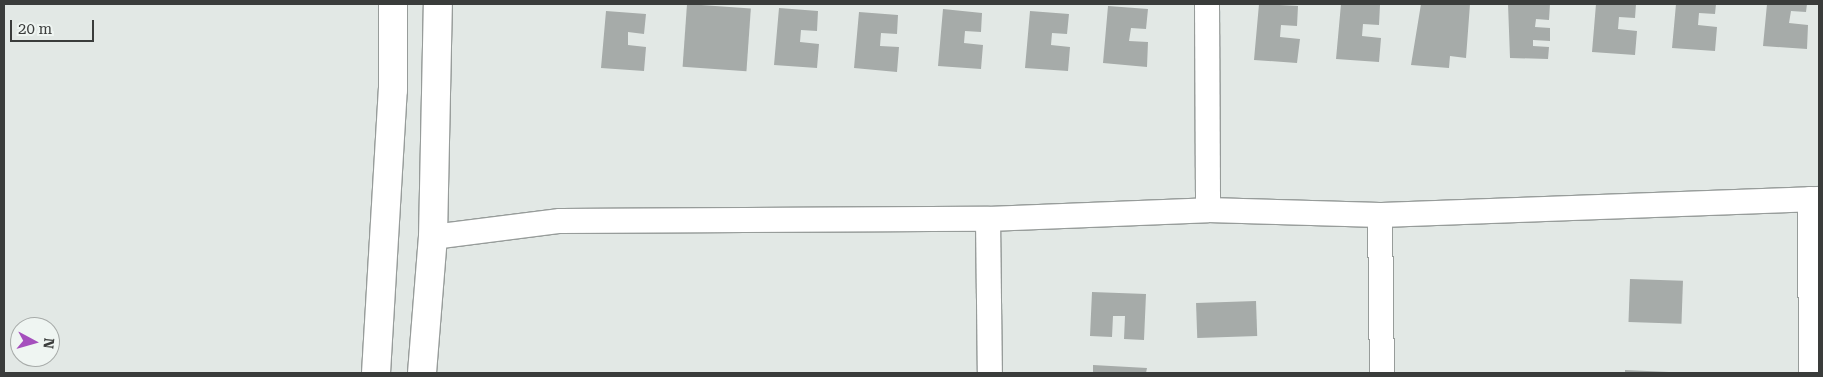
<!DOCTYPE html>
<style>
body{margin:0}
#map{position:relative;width:1823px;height:377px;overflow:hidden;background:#e2e8e5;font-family:"Roboto Serif",serif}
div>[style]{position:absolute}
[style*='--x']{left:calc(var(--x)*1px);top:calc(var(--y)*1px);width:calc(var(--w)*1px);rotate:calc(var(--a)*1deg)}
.building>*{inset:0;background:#a6aba9;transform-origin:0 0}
.roads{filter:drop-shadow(1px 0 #979c9a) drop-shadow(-1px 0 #979c9a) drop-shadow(0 1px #979c9a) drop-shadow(0 -1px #979c9a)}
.minor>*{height:24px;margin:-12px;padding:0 12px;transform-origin:12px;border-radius:12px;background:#fff}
.secondary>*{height:28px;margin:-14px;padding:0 14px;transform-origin:14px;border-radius:14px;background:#fff}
span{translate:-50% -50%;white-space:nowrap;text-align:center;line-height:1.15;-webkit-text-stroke:4px #eff5f2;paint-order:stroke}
.frame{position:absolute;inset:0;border:5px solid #3a3c3b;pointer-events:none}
.north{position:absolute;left:10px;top:317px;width:50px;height:50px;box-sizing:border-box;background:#eff5f2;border:1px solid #a7aba9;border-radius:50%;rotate:96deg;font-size:14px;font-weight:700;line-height:20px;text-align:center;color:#3a3c3b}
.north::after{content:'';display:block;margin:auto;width:18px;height:22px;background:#a54fbd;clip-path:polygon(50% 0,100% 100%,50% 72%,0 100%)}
.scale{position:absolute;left:10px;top:20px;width:84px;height:22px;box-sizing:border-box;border:2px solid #3a3c3b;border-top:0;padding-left:6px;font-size:15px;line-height:18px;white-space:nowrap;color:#3a3c3b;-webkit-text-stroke:4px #eff5f2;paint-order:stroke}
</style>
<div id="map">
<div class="building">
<div style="left:687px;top:4px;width:64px;height:63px;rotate:4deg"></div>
<div style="clip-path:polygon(1259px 4px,1298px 6px,1297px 26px,1281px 25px,1280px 37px,1300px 39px,1297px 63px,1254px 60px)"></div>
<div style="clip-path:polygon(1341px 4px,1380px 5px,1379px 25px,1363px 24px,1362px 36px,1381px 38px,1379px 62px,1336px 59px)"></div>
<div style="clip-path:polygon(1421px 4px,1470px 4px,1466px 58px,1450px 56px,1449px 68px,1411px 65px)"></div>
<div style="clip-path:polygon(1508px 4px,1550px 4px,1549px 20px,1536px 19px,1535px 27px,1550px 28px,1550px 41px,1533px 40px,1533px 46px,1549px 47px,1548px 59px,1510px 58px)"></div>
<div style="clip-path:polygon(1596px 4px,1636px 4px,1635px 18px,1619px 17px,1618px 29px,1637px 31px,1635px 55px,1592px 52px)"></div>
<div style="clip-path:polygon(1676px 4px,1716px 4px,1715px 14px,1699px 13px,1698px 25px,1717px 27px,1715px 51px,1672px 48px)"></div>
<div style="clip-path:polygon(1767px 4px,1807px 4px,1806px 12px,1791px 11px,1789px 23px,1808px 25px,1807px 49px,1763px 46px)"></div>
<div style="clip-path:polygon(1108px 6px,1148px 9px,1146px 29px,1131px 28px,1129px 41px,1148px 42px,1147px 67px,1103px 63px)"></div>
<div style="clip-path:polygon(779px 8px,818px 11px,817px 31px,801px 30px,800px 42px,819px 44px,817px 68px,774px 65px)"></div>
<div style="clip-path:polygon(943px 9px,982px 13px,981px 32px,965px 31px,964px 43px,983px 45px,981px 69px,938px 66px)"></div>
<div style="clip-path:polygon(606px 11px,646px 14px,644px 34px,628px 32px,628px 45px,646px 47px,644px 71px,601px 68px)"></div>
<div style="clip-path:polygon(1030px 11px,1069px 14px,1067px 34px,1052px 33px,1051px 45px,1070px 47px,1068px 71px,1025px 68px)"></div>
<div style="clip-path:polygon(859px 12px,898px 15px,897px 34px,881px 33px,880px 46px,899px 47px,897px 72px,854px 68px)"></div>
<div style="left:1630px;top:279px;width:53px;height:43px;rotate:2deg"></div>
<div style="clip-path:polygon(1092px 292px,1146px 294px,1144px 340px,1124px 339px,1125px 316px,1113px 316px,1112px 337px,1090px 336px)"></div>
<div style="left:1256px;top:301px;width:35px;height:60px;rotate:88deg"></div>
<div style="clip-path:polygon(1093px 365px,1147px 368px,1146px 373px,1093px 373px)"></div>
<div style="clip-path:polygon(1625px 370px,1669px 372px,1669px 373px,1625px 373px)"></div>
</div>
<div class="roads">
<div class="minor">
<div style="--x:1207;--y:4;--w:206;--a:89.7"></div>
<div style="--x:1810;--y:199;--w:174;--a:89.7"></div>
<div style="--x:1380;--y:215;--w:158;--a:89.3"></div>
<div style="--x:988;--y:219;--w:154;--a:89.3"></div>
<div style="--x:433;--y:237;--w:128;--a:-7.2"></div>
<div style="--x:560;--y:221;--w:428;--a:-0.3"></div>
<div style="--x:988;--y:219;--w:220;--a:-2.3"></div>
<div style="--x:1208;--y:210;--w:172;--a:1.7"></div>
<div style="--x:1380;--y:215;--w:439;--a:-2.1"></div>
</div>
<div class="secondary">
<div style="--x:376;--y:373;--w:284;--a:-86.6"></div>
<div style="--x:393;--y:90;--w:86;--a:-90"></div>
<div style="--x:422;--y:373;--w:136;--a:-85.4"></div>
<div style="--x:433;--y:237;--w:233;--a:-88.8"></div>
</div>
</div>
<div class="frame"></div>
<div class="north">N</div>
<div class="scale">20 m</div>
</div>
